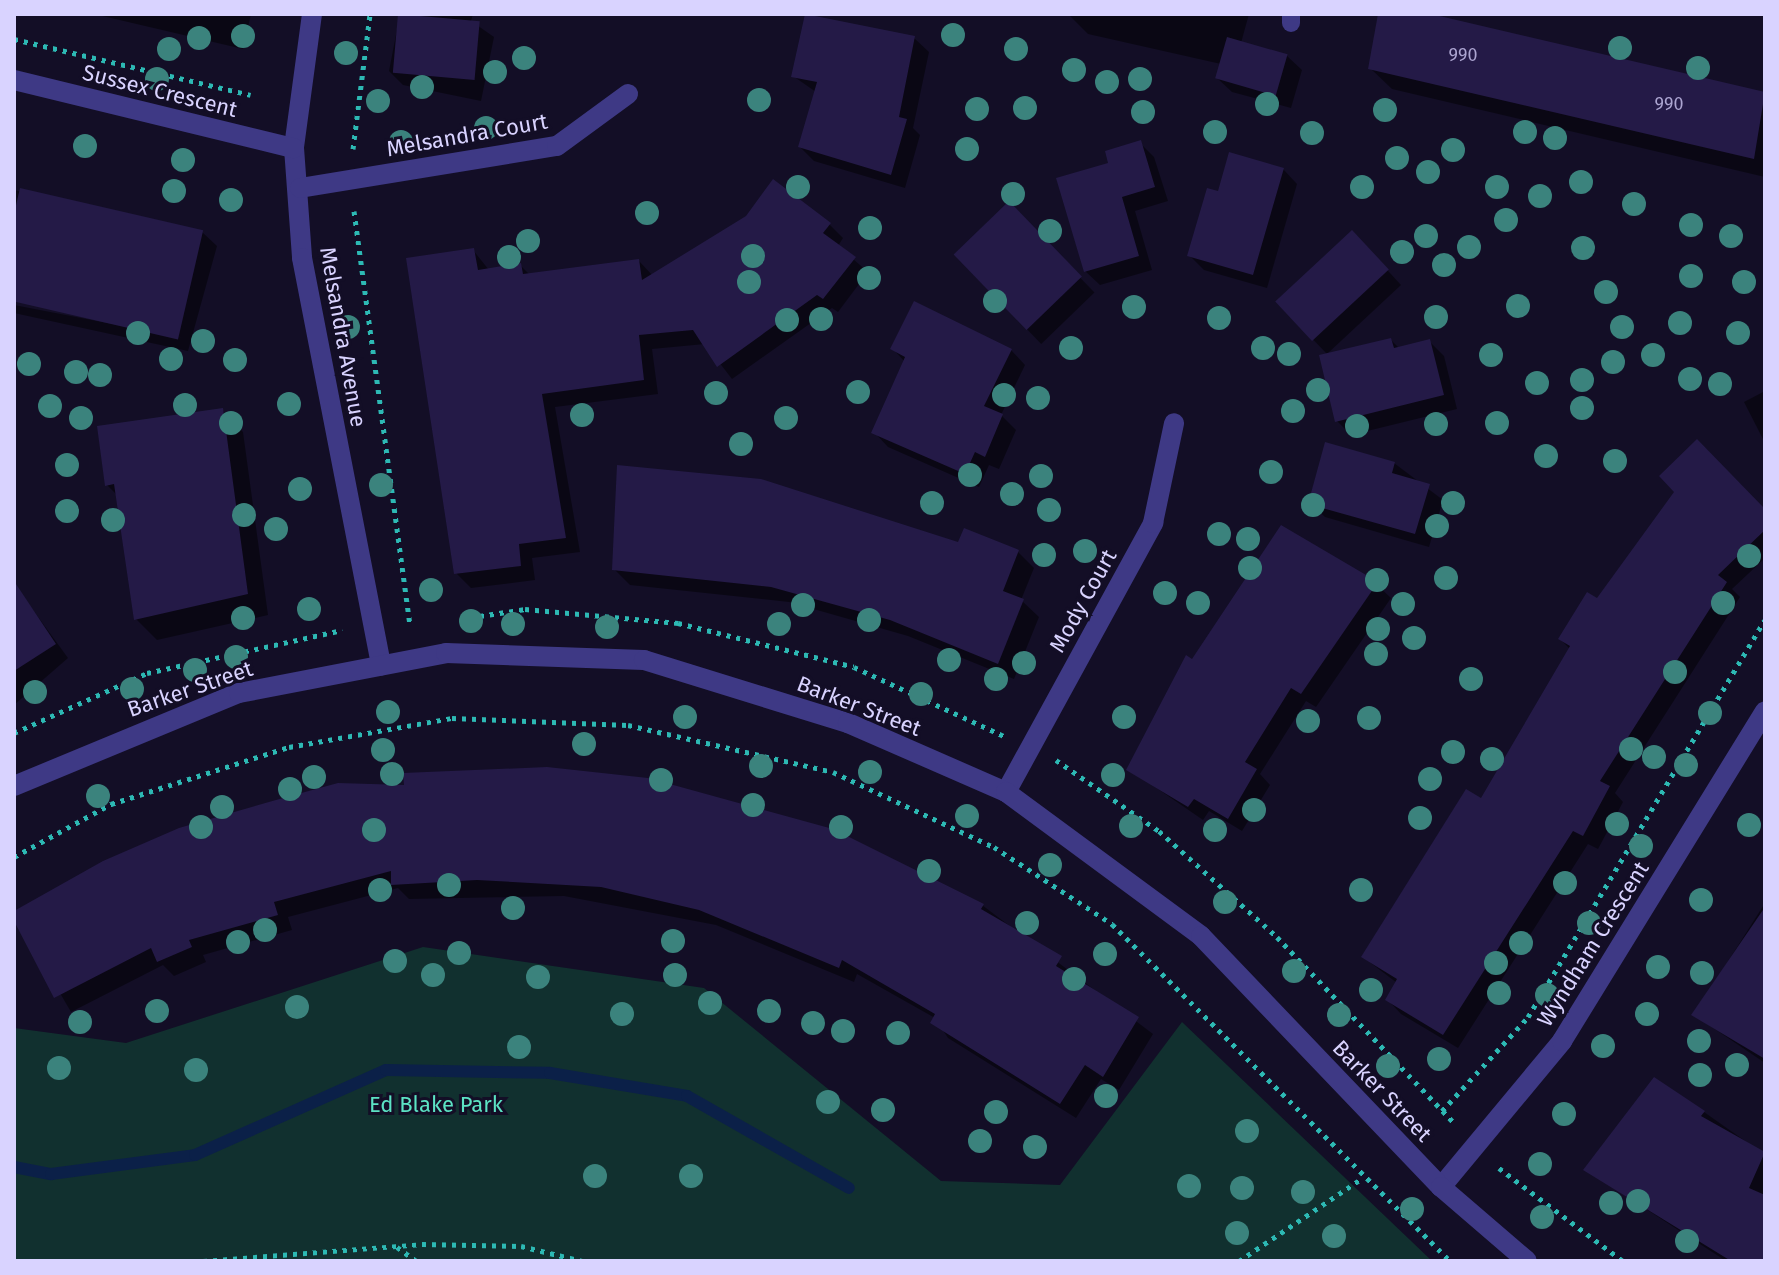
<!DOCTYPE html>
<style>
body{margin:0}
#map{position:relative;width:1779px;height:1275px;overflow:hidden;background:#130e26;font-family:"Fira Sans",sans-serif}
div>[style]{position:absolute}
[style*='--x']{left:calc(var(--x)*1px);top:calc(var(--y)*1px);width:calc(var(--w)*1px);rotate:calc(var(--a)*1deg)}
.green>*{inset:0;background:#11302f}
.shadow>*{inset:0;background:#0007;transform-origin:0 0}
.stream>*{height:12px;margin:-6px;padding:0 6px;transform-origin:6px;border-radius:6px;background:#0b2048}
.building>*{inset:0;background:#241a47;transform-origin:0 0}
.path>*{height:5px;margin-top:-2.5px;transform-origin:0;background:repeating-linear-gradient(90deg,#2db9b4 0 4px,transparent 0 10px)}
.service>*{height:18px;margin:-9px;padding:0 9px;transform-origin:9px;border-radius:9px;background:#3e3985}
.minor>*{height:20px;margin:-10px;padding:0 10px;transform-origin:10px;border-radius:10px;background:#3e3985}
.tertiary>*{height:20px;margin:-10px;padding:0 10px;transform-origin:10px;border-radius:10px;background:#3e3985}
.trees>*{width:24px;height:24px;margin:-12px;border-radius:50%;background:#3b837d}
span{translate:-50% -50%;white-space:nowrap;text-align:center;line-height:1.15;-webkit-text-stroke:6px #130e26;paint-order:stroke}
.number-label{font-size:18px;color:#aca5d1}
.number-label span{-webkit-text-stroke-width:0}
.street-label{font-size:22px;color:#d9d3ff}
.park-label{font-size:22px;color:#5ce2c4}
.frame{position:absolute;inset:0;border:16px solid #d9d3ff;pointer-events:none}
</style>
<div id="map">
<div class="green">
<div style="clip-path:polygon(423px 947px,704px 988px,941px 1181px,1060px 1185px,1182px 1022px,1432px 1261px,14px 1261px,14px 1028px,126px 1043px)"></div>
</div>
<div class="shadow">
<div style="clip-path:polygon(94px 14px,251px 14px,243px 49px)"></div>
<div style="clip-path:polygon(400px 14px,473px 14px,471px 21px,494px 37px,481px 101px,403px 85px,389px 71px)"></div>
<div style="clip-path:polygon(1068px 14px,1249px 14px,1241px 43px,1287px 56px,1302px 70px,1291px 108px,1232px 92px,1217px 78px,1221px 64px,1088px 34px)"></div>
<div style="clip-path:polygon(1380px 14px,1417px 14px,1765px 94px,1765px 177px,1392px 89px,1370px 68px)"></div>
<div style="clip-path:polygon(914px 38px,929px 52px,913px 128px,920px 135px,905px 188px,814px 161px,800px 147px,816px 92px,793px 76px)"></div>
<div style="clip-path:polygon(1140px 143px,1154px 157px,1168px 201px,1135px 211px,1152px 270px,1100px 285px,1085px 271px)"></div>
<div style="clip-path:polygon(1283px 169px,1297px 184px,1267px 288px,1204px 270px,1189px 255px,1219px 194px)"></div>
<div style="clip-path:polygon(14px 190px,202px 232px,217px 246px,188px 351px,14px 313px,14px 305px,185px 338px,14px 301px)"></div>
<div style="left:1009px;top:204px;width:123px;height:74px;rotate:46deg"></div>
<div style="clip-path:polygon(829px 224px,843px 238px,838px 246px,868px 272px,838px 312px,832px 308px,732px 379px,705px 344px,652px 349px,658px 394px,555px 407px,580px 552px,532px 558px,535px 580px,471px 588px,456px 573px,473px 250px,489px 270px,521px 266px,530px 275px,639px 261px,653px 276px)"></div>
<div style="clip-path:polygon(1366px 247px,1401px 285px,1327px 354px,1277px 302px)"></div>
<div style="clip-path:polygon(1391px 340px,1400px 349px,1430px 342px,1444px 356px,1457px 409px,1351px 435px,1337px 421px)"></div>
<div style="clip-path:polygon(893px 349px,1011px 350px,1025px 365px,1001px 415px,1016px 430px,999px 469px,989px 465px,979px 487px,888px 447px,874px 432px,905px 362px)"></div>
<div style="clip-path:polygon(1765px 391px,1765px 443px,1744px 402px)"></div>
<div style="clip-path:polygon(222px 410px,243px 432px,268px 615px,157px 640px,136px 619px,118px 496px,107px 485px)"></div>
<div style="clip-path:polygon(1394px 463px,1443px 500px,1429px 547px,1325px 517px,1310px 503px)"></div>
<div style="clip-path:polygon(1765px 512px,1765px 558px,1732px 589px,1740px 597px,1615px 793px,1623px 802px,1598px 849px,1588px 844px,1458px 1048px,1401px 1014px,1387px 999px,1397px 983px,1363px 957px,1481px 800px,1570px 649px,1560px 639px,1598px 601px)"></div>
<div style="clip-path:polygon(960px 545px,1018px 552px,1034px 568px,1021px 600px,1039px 617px,1014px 679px,908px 636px,789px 602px,630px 585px,614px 569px)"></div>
<div style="clip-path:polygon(14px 584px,68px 658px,14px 705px)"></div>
<div style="clip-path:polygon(1376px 584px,1391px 598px,1316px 707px,1306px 701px,1260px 774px,1270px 785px,1242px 831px,1209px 811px,1203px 820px,1129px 769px)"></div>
<div style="clip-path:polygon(179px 830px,982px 905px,1153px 1034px,1119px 1090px,1101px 1079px,1076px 1118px,948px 1038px,935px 1018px,857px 974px,854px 982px,716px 925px,564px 896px,409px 899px,398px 888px,288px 917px,292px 930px,203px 955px,206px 962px,174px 976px,163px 965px,71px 1012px,14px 914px)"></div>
<div style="clip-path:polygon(1765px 903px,1765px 1063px,1694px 1015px)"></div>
<div style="clip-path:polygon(1704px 1112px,1765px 1155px,1765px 1261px,1726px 1261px,1586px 1170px)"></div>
</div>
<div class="stream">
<div style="--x:14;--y:1167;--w:38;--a:11"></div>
<div style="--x:51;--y:1174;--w:145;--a:-7.5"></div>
<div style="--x:195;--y:1155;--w:209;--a:-24"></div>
<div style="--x:386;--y:1070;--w:164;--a:1"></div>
<div style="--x:550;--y:1073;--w:139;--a:9.5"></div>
<div style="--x:687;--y:1096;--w:186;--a:29.6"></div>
</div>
<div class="building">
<div style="left:398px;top:14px;width:82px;height:59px;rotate:5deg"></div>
<div style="clip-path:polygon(805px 14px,915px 36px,899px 117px,907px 119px,891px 175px,798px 147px,817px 82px,791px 77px)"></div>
<div style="clip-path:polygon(1378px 14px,1431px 14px,1765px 92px,1754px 159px,1368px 69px)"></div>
<div style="left:1227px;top:37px;width:63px;height:43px;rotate:16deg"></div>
<div style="clip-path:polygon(1141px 140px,1155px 187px,1122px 197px,1139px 256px,1084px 272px,1056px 178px,1108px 163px,1105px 151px)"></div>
<div style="clip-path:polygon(1229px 152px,1284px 168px,1253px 275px,1187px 256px,1207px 188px,1218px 191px)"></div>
<div style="clip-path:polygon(773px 179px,831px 223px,823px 233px,856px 257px,823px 299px,817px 295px,717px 367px,693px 330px,639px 335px,644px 380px,542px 394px,566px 538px,519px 544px,521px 566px,454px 574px,406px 258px,474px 248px,478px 270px,521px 263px,523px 274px,639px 259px,642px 280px,746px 216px)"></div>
<div style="left:20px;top:188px;width:188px;height:112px;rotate:13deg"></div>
<div style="left:1009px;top:201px;width:105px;height:77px;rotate:46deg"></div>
<div style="left:1352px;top:230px;width:54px;height:105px;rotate:47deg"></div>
<div style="clip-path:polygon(914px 301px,1012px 349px,984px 406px,1003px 414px,985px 457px,975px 452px,965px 474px,871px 433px,905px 357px,890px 349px)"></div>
<div style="clip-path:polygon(1391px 338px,1394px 348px,1430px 339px,1444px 395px,1335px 422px,1319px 355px)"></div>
<div style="clip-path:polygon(223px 408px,248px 594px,134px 620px,114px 484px,105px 486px,97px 426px)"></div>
<div style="clip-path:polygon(1697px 439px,1765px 509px,1765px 530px,1718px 575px,1727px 582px,1600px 781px,1610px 786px,1583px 836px,1573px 831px,1443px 1035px,1385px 1000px,1397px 979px,1361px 957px,1466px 789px,1481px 798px,1570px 646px,1558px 639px,1587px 592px,1597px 598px,1674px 492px,1659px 476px)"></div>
<div style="clip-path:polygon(1325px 442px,1395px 462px,1392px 473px,1430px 484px,1415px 534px,1308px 504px)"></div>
<div style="clip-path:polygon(617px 465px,761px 479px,958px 542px,964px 528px,1019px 550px,1003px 591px,1024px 599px,998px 664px,890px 620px,771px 587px,612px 570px)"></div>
<div style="clip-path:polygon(1281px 525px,1378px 582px,1301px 694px,1291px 688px,1245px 762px,1257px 769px,1228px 819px,1194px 799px,1188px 807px,1126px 770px,1186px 655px,1192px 659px)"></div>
<div style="clip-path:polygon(14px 581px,56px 644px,14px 671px)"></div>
<div style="clip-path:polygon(547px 767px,648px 778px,833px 829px,984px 904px,981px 909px,1062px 956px,1056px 966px,1139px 1017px,1103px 1077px,1085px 1065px,1060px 1104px,930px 1023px,935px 1014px,842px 960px,839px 968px,699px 910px,601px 887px,477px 880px,391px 885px,391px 871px,274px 902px,278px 915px,189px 940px,192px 947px,157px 962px,151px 948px,54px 998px,14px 921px,14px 911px,103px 861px,179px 828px,283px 798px,338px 783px,404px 785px,403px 773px)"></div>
<div style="clip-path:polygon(1765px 907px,1765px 1059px,1691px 1015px)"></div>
<div style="clip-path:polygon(1654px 1077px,1705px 1111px,1701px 1116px,1765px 1152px,1749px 1188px,1765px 1195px,1765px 1261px,1731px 1261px,1583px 1170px)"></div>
</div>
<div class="path">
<div style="--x:14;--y:39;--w:243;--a:13.3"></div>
<div style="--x:353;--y:149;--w:136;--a:-82.8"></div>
<div style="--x:354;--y:211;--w:419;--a:82.3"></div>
<div style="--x:460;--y:619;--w:66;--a:-8.7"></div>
<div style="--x:525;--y:609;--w:154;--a:5.2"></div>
<div style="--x:678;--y:623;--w:181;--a:14"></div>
<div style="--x:854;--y:667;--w:165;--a:24.7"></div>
<div style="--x:14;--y:733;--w:146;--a:-24.3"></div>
<div style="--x:147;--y:673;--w:200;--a:-12.4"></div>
<div style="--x:1056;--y:760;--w:125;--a:34.6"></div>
<div style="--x:1159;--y:831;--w:159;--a:41.9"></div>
<div style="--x:1277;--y:937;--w:258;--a:46.4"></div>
<div style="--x:14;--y:857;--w:111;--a:-28.7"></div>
<div style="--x:111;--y:804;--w:187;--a:-17.8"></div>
<div style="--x:289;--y:747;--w:166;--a:-10.1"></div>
<div style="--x:452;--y:718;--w:176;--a:2.3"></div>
<div style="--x:628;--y:725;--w:210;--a:12.9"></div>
<div style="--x:833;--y:772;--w:178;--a:25"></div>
<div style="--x:994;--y:847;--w:141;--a:33.1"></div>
<div style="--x:1112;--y:924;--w:477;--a:44.9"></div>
<div style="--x:1442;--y:1111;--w:127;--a:-47.5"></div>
<div style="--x:1528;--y:1017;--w:462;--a:-59.2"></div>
<div style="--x:1499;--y:1168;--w:155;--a:36.9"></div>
<div style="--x:397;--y:1247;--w:24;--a:36"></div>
<div style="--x:203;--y:1261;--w:220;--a:-4.4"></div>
<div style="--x:422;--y:1244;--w:99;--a:1.2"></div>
<div style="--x:521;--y:1246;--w:63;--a:13.8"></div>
<div style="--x:1239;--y:1261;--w:147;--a:-33.9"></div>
</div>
<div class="service">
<div style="--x:1291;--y:23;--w:9;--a:-90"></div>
</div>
<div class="minor">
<div style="--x:312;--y:14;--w:135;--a:97.7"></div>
<div style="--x:294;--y:148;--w:110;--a:85.8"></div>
<div style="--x:302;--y:258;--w:415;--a:79"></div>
<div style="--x:14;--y:80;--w:288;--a:13.7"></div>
<div style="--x:300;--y:188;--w:260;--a:-9.3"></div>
<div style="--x:557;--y:146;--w:88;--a:-36.2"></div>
<div style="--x:1006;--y:792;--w:307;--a:-61.3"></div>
<div style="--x:1153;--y:523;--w:102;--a:-78.1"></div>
<div style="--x:1441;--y:1187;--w:190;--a:-50.3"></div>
<div style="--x:1562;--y:1041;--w:387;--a:-58.4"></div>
</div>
<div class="tertiary">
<div style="--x:14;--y:786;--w:243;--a:-22.5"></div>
<div style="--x:239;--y:693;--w:211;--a:-10.9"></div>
<div style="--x:446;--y:653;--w:198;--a:2"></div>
<div style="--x:644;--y:660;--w:214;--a:17.2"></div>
<div style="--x:848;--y:723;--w:172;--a:23.6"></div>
<div style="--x:1006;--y:792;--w:242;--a:36.4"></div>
<div style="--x:1201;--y:936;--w:347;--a:46.3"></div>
<div style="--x:1441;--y:1187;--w:113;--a:40.7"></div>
</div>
<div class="trees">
<div style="left:953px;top:35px"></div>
<div style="left:243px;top:36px"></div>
<div style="left:199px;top:38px"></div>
<div style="left:1620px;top:48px"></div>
<div style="left:169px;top:49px"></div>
<div style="left:1016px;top:49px"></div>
<div style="left:346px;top:53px"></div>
<div style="left:524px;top:58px"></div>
<div style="left:1698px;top:68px"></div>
<div style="left:1074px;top:70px"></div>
<div style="left:495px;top:72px"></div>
<div style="left:157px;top:79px"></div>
<div style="left:1140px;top:79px"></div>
<div style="left:1107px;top:82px"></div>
<div style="left:422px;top:87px"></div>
<div style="left:759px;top:100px"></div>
<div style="left:378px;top:101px"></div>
<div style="left:1267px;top:104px"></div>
<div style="left:1025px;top:108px"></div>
<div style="left:977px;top:109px"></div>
<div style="left:1385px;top:110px"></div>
<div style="left:1143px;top:112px"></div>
<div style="left:486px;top:128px"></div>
<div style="left:1215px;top:132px"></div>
<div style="left:1525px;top:132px"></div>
<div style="left:1312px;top:133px"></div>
<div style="left:1555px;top:138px"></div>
<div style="left:401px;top:142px"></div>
<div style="left:85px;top:146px"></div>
<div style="left:967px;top:149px"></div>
<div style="left:1453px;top:150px"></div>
<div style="left:1397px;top:158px"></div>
<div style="left:183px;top:160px"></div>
<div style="left:1428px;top:172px"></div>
<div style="left:1581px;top:182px"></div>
<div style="left:798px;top:187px"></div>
<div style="left:1362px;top:187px"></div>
<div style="left:1497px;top:187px"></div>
<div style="left:174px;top:191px"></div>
<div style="left:1013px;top:194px"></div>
<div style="left:1540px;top:196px"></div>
<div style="left:231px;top:200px"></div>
<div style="left:1634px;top:204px"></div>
<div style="left:647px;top:213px"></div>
<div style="left:1506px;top:220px"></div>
<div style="left:1691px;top:225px"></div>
<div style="left:870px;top:228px"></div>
<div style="left:1050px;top:231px"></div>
<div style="left:1426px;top:236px"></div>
<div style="left:1731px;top:236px"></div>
<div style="left:528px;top:241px"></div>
<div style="left:1469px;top:247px"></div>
<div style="left:1583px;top:248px"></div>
<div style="left:1402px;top:252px"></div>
<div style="left:753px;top:256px"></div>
<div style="left:509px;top:257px"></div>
<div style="left:1444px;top:265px"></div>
<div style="left:1691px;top:276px"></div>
<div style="left:869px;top:278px"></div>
<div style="left:749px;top:282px"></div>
<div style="left:1744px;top:282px"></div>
<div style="left:1606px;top:292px"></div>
<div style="left:995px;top:301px"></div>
<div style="left:1518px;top:306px"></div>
<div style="left:1134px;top:307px"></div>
<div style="left:1436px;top:317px"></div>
<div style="left:1219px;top:318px"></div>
<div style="left:821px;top:319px"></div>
<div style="left:787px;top:320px"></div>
<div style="left:1680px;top:323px"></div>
<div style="left:348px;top:327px"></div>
<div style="left:1622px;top:327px"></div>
<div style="left:138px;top:333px"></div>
<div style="left:1738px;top:333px"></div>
<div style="left:203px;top:341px"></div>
<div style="left:1071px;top:348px"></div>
<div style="left:1263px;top:348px"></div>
<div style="left:1289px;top:354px"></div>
<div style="left:1491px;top:355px"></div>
<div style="left:1653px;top:355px"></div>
<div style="left:171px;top:359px"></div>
<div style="left:235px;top:360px"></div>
<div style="left:1613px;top:362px"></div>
<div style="left:29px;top:364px"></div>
<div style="left:76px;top:372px"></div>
<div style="left:100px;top:375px"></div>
<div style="left:1690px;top:379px"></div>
<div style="left:1582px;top:380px"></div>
<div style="left:1537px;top:383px"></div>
<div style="left:1720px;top:384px"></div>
<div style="left:1318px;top:390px"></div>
<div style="left:858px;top:392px"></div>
<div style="left:716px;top:393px"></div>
<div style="left:1004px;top:395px"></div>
<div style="left:1038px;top:398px"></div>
<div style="left:289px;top:404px"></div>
<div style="left:185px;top:405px"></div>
<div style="left:50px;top:406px"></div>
<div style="left:1582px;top:408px"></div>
<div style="left:1293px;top:411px"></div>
<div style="left:582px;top:415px"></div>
<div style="left:81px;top:418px"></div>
<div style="left:786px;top:418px"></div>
<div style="left:231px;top:423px"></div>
<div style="left:1497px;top:423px"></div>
<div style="left:1436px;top:424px"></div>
<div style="left:1357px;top:426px"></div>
<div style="left:741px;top:444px"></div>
<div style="left:1546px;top:456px"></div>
<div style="left:1615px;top:461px"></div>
<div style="left:67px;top:465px"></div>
<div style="left:1271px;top:472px"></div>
<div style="left:970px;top:475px"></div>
<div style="left:1041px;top:476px"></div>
<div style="left:381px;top:485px"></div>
<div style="left:300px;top:489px"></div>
<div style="left:1012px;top:494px"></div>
<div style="left:932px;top:503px"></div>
<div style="left:1453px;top:503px"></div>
<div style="left:1313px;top:505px"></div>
<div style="left:1049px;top:510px"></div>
<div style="left:67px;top:511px"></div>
<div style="left:244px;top:515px"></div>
<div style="left:113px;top:520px"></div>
<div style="left:1437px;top:526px"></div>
<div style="left:276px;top:529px"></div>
<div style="left:1219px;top:534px"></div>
<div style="left:1248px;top:539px"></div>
<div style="left:1085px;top:551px"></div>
<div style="left:1044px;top:555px"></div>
<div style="left:1749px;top:556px"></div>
<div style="left:1250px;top:568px"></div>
<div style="left:1446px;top:578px"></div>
<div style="left:1377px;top:580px"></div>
<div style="left:431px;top:590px"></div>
<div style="left:1165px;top:593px"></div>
<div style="left:1198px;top:603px"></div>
<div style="left:1723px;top:603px"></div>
<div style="left:1403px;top:604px"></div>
<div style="left:803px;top:605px"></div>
<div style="left:309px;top:609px"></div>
<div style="left:243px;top:618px"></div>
<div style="left:869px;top:620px"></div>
<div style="left:471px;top:621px"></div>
<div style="left:513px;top:624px"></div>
<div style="left:779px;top:624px"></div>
<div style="left:607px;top:627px"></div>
<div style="left:1378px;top:629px"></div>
<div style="left:1414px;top:638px"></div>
<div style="left:1376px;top:654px"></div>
<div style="left:236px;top:657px"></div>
<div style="left:949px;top:660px"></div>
<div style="left:1024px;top:663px"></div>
<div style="left:195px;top:670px"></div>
<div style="left:1675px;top:672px"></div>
<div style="left:996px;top:679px"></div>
<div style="left:1471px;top:679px"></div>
<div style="left:132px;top:689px"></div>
<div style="left:35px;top:692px"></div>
<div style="left:921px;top:694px"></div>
<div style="left:388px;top:712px"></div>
<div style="left:1710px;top:713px"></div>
<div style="left:685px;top:717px"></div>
<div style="left:1124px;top:717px"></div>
<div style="left:1369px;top:718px"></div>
<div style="left:1308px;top:721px"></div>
<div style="left:584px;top:744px"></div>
<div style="left:1631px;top:749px"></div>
<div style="left:383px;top:750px"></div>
<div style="left:1453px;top:752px"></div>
<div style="left:1654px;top:757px"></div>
<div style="left:1492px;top:759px"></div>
<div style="left:1686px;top:765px"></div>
<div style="left:761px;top:766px"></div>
<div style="left:870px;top:772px"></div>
<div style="left:392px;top:774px"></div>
<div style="left:1113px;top:775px"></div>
<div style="left:314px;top:777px"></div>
<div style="left:1430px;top:779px"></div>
<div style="left:661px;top:780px"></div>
<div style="left:290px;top:789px"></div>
<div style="left:98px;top:796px"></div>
<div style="left:753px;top:805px"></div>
<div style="left:222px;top:807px"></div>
<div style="left:1254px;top:810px"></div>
<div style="left:967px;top:816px"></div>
<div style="left:1420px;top:818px"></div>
<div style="left:1617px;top:824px"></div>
<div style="left:1749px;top:825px"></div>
<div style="left:1131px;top:826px"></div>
<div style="left:201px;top:827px"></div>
<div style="left:841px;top:827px"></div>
<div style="left:374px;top:830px"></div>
<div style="left:1215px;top:830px"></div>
<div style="left:1641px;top:846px"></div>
<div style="left:1050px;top:865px"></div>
<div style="left:929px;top:871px"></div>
<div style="left:1565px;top:883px"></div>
<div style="left:449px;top:885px"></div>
<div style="left:380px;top:890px"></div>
<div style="left:1361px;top:890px"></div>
<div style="left:1701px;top:900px"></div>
<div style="left:1225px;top:902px"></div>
<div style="left:513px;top:908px"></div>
<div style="left:1027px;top:923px"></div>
<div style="left:1589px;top:923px"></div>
<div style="left:265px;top:930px"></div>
<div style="left:673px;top:941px"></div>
<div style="left:238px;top:942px"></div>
<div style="left:1521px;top:943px"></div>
<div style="left:459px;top:953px"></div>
<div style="left:1105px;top:954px"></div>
<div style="left:395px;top:961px"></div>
<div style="left:1496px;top:963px"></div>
<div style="left:1658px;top:967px"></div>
<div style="left:1294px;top:971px"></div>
<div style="left:1702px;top:973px"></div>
<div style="left:433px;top:975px"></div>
<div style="left:675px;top:975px"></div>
<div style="left:538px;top:977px"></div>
<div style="left:1074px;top:979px"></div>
<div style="left:1371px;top:990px"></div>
<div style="left:1499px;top:993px"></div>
<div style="left:1547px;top:995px"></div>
<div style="left:710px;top:1003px"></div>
<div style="left:297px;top:1007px"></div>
<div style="left:157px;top:1011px"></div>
<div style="left:769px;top:1011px"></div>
<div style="left:622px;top:1014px"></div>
<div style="left:1647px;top:1014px"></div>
<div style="left:1339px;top:1015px"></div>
<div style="left:80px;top:1022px"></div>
<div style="left:813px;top:1023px"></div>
<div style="left:843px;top:1031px"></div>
<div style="left:898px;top:1033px"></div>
<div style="left:1699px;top:1041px"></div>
<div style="left:1603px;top:1046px"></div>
<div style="left:519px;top:1047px"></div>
<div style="left:1439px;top:1059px"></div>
<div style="left:1737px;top:1065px"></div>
<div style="left:1388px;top:1066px"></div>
<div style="left:59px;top:1068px"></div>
<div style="left:196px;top:1070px"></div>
<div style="left:1700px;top:1075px"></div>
<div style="left:1106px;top:1096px"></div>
<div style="left:828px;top:1102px"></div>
<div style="left:883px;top:1110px"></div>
<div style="left:996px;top:1112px"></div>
<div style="left:1564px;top:1114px"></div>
<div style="left:1247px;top:1131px"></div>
<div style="left:980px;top:1141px"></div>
<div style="left:1035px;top:1147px"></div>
<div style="left:1540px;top:1164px"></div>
<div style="left:595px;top:1176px"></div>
<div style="left:691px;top:1176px"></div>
<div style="left:1189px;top:1186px"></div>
<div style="left:1242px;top:1188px"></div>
<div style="left:1303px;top:1192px"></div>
<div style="left:1638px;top:1201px"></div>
<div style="left:1611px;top:1203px"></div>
<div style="left:1412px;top:1209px"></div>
<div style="left:1542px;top:1217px"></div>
<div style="left:1237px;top:1233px"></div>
<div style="left:1334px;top:1236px"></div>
<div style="left:1687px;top:1241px"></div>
</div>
<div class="number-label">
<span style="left:1463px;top:55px">990</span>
<span style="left:1669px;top:104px">990</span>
</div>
<div class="street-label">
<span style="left:160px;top:91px;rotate:14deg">Sussex Crescent</span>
<span style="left:467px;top:135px;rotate:-10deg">Melsandra Court</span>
<span style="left:343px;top:337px;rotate:80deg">Melsandra Avenue</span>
<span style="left:1083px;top:601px;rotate:-61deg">Mody Court</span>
<span style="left:190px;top:689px;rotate:-19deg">Barker Street</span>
<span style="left:859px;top:706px;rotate:21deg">Barker Street</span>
<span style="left:1593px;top:944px;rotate:-58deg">Wyndham Crescent</span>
<span style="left:1382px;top:1091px;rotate:46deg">Barker Street</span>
</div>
<div class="park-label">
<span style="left:436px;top:1105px">Ed Blake Park</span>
</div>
<div class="frame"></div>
</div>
